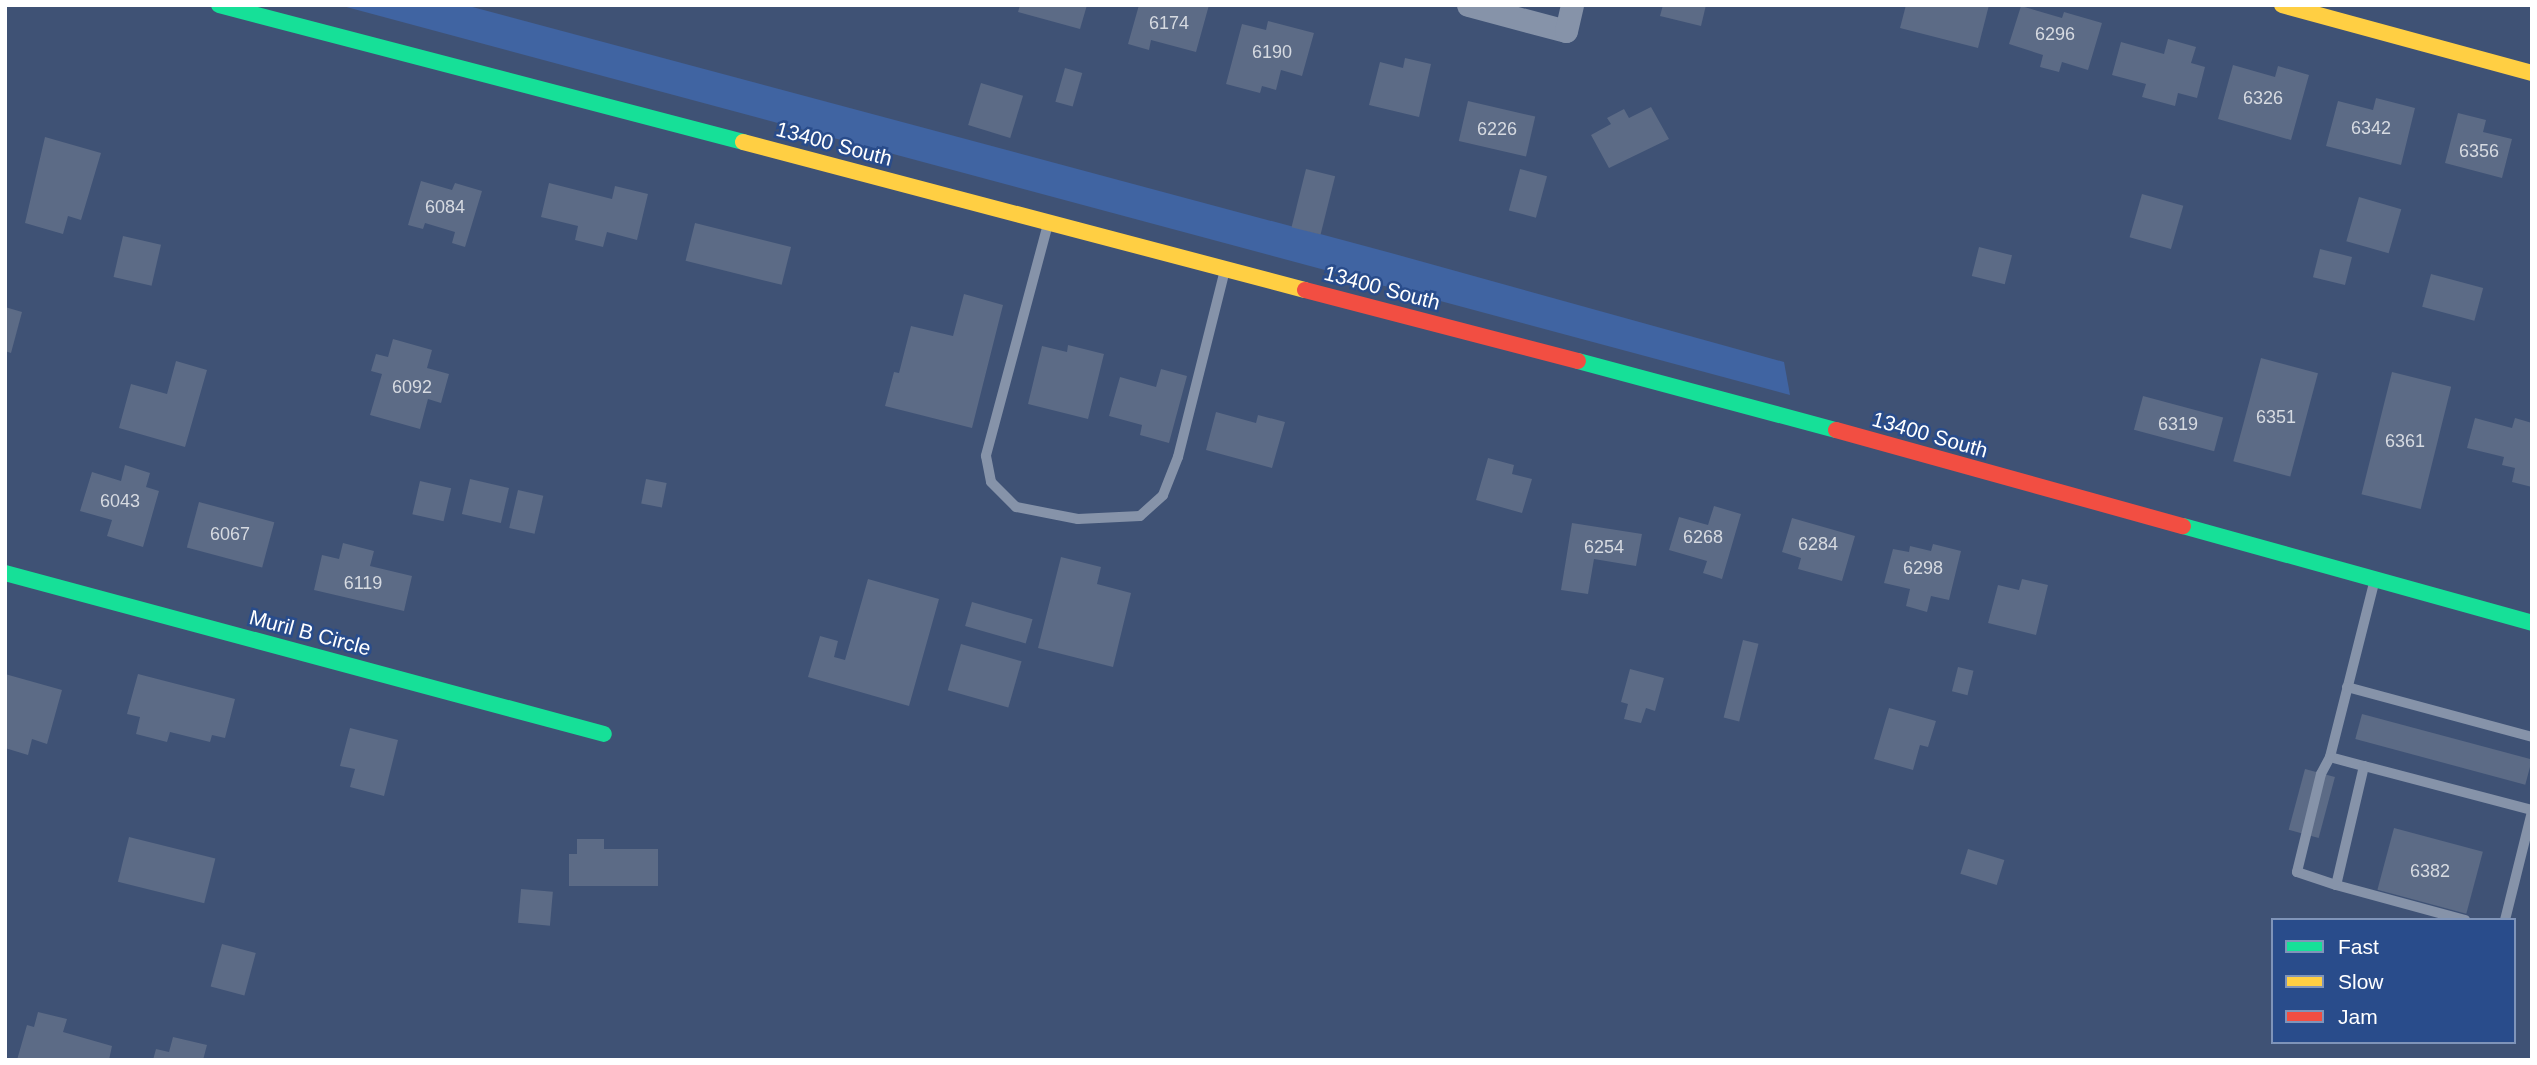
<!DOCTYPE html>
<style>
body{margin:0}
#map{position:relative;width:2537px;height:1065px;overflow:hidden;background:#3f5275;font-family:Arial,sans-serif}
div>[style]{position:absolute}
[style*='--x']{left:calc(var(--x)*1px);top:calc(var(--y)*1px);width:calc(var(--w)*1px);rotate:calc(var(--a)*1deg)}
.green>*{inset:0;background:#4064a2}
.building>*{inset:0;background:#5c6b86;transform-origin:0 0}
.lane>*{height:10px;margin:-5px;padding:0 5px;transform-origin:5px;border-radius:5px;background:#8693a9}
.street>*{height:23px;margin:-11.5px;padding:0 11.5px;transform-origin:11.5px;border-radius:11.5px;background:#8693a9}
.fast>*{height:16px;margin:-8px;padding:0 8px;transform-origin:8px;border-radius:8px;background:#16e098}
.slow>*{height:16px;margin:-8px;padding:0 8px;transform-origin:8px;border-radius:8px;background:#ffcf43}
.jam>*{height:16px;margin:-8px;padding:0 8px;transform-origin:8px;border-radius:8px;background:#f24e42}
span{translate:-50% -50%;white-space:nowrap;text-align:center;line-height:1.15;-webkit-text-stroke:5px #294c8b;paint-order:stroke}
.number-label{font-size:18px;color:#d6dae1}
.number-label span{-webkit-text-stroke-width:0}
.street-label{font-size:21px;color:#fff}
.frame{position:absolute;inset:0;border:7px solid #fff;pointer-events:none}
.legend{position:absolute;left:2271px;top:918px;width:245px;height:126px;box-sizing:border-box;background:#294c8b;border:2px solid #7f94b9;margin:0;padding:9px 12px;list-style:none;font-size:21px;color:#fff}
.legend li{display:flex;align-items:center;gap:14px;height:35px}
.legend b{width:35px;border:2px solid #7f94b9}
</style>
<div id="map">
<div class="green">
<div style="clip-path:polygon(339px 5px,465px 5px,1391px 253px,1784px 362px,1790px 395px)"></div>
</div>
<div class="building">
<div style="clip-path:polygon(1020px 5px,1087px 5px,1080px 29px,1018px 12px)"></div>
<div style="clip-path:polygon(1139px 5px,1209px 5px,1196px 52px,1151px 40px,1149px 50px,1128px 44px)"></div>
<div style="clip-path:polygon(1663px 5px,1706px 5px,1701px 26px,1660px 16px)"></div>
<div style="clip-path:polygon(1906px 5px,1989px 5px,1978px 48px,1900px 28px)"></div>
<div style="clip-path:polygon(2021px 6px,2062px 18px,2064px 12px,2102px 23px,2088px 70px,2062px 62px,2059px 72px,2040px 67px,2043px 55px,2009px 44px)"></div>
<div style="clip-path:polygon(1268px 21px,1314px 33px,1302px 76px,1281px 70px,1276px 90px,1262px 86px,1260px 93px,1226px 84px,1242px 24px,1266px 30px)"></div>
<div style="clip-path:polygon(2168px 39px,2196px 47px,2191px 63px,2205px 67px,2197px 98px,2178px 93px,2175px 106px,2142px 97px,2146px 84px,2112px 75px,2121px 42px,2164px 54px)"></div>
<div style="clip-path:polygon(1405px 58px,1431px 64px,1419px 117px,1369px 105px,1380px 62px,1403px 68px)"></div>
<div style="clip-path:polygon(2233px 65px,2275px 77px,2278px 66px,2309px 75px,2291px 140px,2218px 119px)"></div>
<div style="left:1065px;top:68px;width:18px;height:35px;rotate:16deg"></div>
<div style="left:981px;top:83px;width:44px;height:44px;rotate:17deg"></div>
<div style="clip-path:polygon(2376px 98px,2415px 108px,2401px 165px,2326px 146px,2338px 101px,2373px 110px)"></div>
<div style="left:1468px;top:101px;width:69px;height:41px;rotate:13deg"></div>
<div style="clip-path:polygon(1651px 107px,1669px 139px,1609px 168px,1591px 135px,1611px 124px,1607px 118px,1624px 109px,1629px 118px)"></div>
<div style="clip-path:polygon(2458px 113px,2486px 120px,2483px 132px,2512px 139px,2502px 178px,2445px 163px)"></div>
<div style="clip-path:polygon(45px 137px,101px 153px,81px 220px,68px 216px,63px 234px,25px 223px)"></div>
<div style="left:1306px;top:169px;width:30px;height:60px;rotate:14deg"></div>
<div style="left:1520px;top:169px;width:28px;height:43px;rotate:15deg"></div>
<div style="clip-path:polygon(421px 181px,452px 190px,455px 183px,482px 191px,465px 247px,452px 243px,455px 232px,425px 223px,423px 229px,408px 225px)"></div>
<div style="clip-path:polygon(549px 183px,612px 199px,615px 186px,648px 194px,637px 240px,607px 232px,603px 247px,575px 240px,578px 226px,541px 217px)"></div>
<div style="left:2142px;top:194px;width:43px;height:45px;rotate:16deg"></div>
<div style="left:2359px;top:197px;width:44px;height:46px;rotate:16deg"></div>
<div style="left:695px;top:223px;width:99px;height:39px;rotate:14deg"></div>
<div style="left:123px;top:236px;width:39px;height:42px;rotate:13deg"></div>
<div style="left:1979px;top:247px;width:34px;height:30px;rotate:14deg"></div>
<div style="left:2320px;top:249px;width:33px;height:29px;rotate:14deg"></div>
<div style="left:2431px;top:274px;width:54px;height:34px;rotate:15deg"></div>
<div style="clip-path:polygon(964px 294px,1003px 305px,972px 428px,885px 406px,894px 372px,899px 373px,911px 326px,953px 336px)"></div>
<div style="clip-path:polygon(5px 307px,22px 312px,11px 353px,5px 351px)"></div>
<div style="clip-path:polygon(393px 339px,432px 350px,427px 368px,449px 374px,441px 403px,428px 399px,420px 429px,370px 415px,382px 374px,371px 371px,376px 354px,388px 357px)"></div>
<div style="clip-path:polygon(1068px 345px,1104px 354px,1088px 419px,1028px 404px,1042px 346px,1067px 352px)"></div>
<div style="left:2261px;top:358px;width:59px;height:107px;rotate:15deg"></div>
<div style="clip-path:polygon(176px 361px,207px 370px,185px 447px,119px 428px,131px 384px,167px 394px)"></div>
<div style="clip-path:polygon(1161px 369px,1187px 376px,1169px 443px,1140px 435px,1142px 425px,1109px 416px,1120px 377px,1156px 387px)"></div>
<div style="left:2392px;top:372px;width:61px;height:126px;rotate:14deg"></div>
<div style="left:2143px;top:396px;width:83px;height:35px;rotate:15deg"></div>
<div style="clip-path:polygon(1216px 412px,1256px 423px,1258px 415px,1285px 422px,1272px 468px,1206px 450px)"></div>
<div style="clip-path:polygon(2475px 418px,2512px 428px,2515px 418px,2532px 423px,2532px 487px,2512px 482px,2515px 468px,2502px 465px,2504px 457px,2467px 448px)"></div>
<div style="clip-path:polygon(1488px 458px,1514px 465px,1512px 474px,1532px 479px,1522px 513px,1476px 500px)"></div>
<div style="clip-path:polygon(125px 465px,150px 473px,146px 487px,159px 491px,143px 547px,107px 536px,112px 520px,80px 511px,92px 472px,121px 481px)"></div>
<div style="left:470px;top:479px;width:40px;height:36px;rotate:13deg"></div>
<div style="left:646px;top:479px;width:21px;height:25px;rotate:11deg"></div>
<div style="left:420px;top:481px;width:32px;height:34px;rotate:13deg"></div>
<div style="left:518px;top:490px;width:26px;height:39px;rotate:13deg"></div>
<div style="left:199px;top:502px;width:78px;height:47px;rotate:15deg"></div>
<div style="clip-path:polygon(1714px 506px,1741px 514px,1722px 579px,1703px 573px,1707px 561px,1669px 550px,1679px 517px,1708px 525px)"></div>
<div style="clip-path:polygon(1792px 518px,1855px 536px,1842px 581px,1798px 569px,1801px 558px,1782px 552px)"></div>
<div style="clip-path:polygon(1572px 523px,1642px 534px,1636px 566px,1594px 559px,1588px 594px,1561px 590px)"></div>
<div style="clip-path:polygon(343px 543px,374px 551px,370px 566px,412px 576px,404px 611px,314px 590px,322px 555px,339px 559px)"></div>
<div style="clip-path:polygon(1933px 544px,1961px 551px,1949px 600px,1931px 596px,1927px 612px,1906px 606px,1910px 589px,1884px 583px,1893px 549px,1909px 552px,1910px 546px,1931px 551px)"></div>
<div style="clip-path:polygon(1061px 557px,1101px 567px,1097px 584px,1131px 593px,1113px 667px,1038px 648px)"></div>
<div style="clip-path:polygon(868px 579px,939px 599px,909px 706px,808px 677px,820px 636px,838px 641px,834px 657px,845px 660px)"></div>
<div style="clip-path:polygon(2022px 579px,2048px 585px,2036px 635px,1988px 623px,1998px 585px,2019px 590px)"></div>
<div style="left:972px;top:602px;width:63px;height:25px;rotate:16deg"></div>
<div style="left:1743px;top:640px;width:16px;height:80px;rotate:14deg"></div>
<div style="left:961px;top:644px;width:63px;height:48px;rotate:16deg"></div>
<div style="left:1958px;top:667px;width:16px;height:25px;rotate:14deg"></div>
<div style="clip-path:polygon(1630px 669px,1664px 678px,1655px 711px,1646px 708px,1641px 723px,1624px 719px,1628px 704px,1621px 702px)"></div>
<div style="clip-path:polygon(5px 674px,62px 690px,47px 744px,32px 739px,28px 755px,5px 748px)"></div>
<div style="clip-path:polygon(138px 674px,235px 699px,225px 738px,212px 735px,210px 742px,170px 732px,167px 742px,136px 734px,140px 717px,127px 714px)"></div>
<div style="clip-path:polygon(1889px 708px,1936px 721px,1928px 747px,1920px 745px,1913px 770px,1874px 759px)"></div>
<div style="left:2362px;top:714px;width:176px;height:26px;rotate:15deg"></div>
<div style="clip-path:polygon(350px 728px,398px 740px,384px 796px,350px 787px,355px 769px,340px 766px)"></div>
<div style="left:2305px;top:769px;width:31px;height:63px;rotate:15deg"></div>
<div style="left:2394px;top:828px;width:92px;height:64px;rotate:15deg"></div>
<div style="left:129px;top:837px;width:89px;height:46px;rotate:14deg"></div>
<div style="clip-path:polygon(577px 839px,604px 839px,604px 849px,658px 849px,658px 886px,569px 886px,569px 854px,577px 854px)"></div>
<div style="left:1968px;top:849px;width:38px;height:26px;rotate:17deg"></div>
<div style="left:521px;top:889px;width:32px;height:34px;rotate:5deg"></div>
<div style="left:222px;top:944px;width:35px;height:44px;rotate:15deg"></div>
<div style="clip-path:polygon(38px 1012px,67px 1019px,63px 1032px,112px 1046px,109px 1060px,17px 1060px,27px 1025px,34px 1027px)"></div>
<div style="clip-path:polygon(173px 1037px,207px 1045px,203px 1060px,153px 1060px,156px 1049px,169px 1052px)"></div>
</div>
<div class="lane">
<div style="--x:1048;--y:224;--w:240;--a:105"></div>
<div style="--x:986;--y:456;--w:26;--a:79"></div>
<div style="--x:991;--y:482;--w:35;--a:45"></div>
<div style="--x:1016;--y:507;--w:63;--a:11"></div>
<div style="--x:1078;--y:519;--w:62;--a:-2.8"></div>
<div style="--x:1140;--y:516;--w:31;--a:-42"></div>
<div style="--x:1163;--y:495;--w:41;--a:-68.5"></div>
<div style="--x:1178;--y:457;--w:193;--a:-75.9"></div>
<div style="--x:2374;--y:583;--w:179;--a:104.2"></div>
<div style="--x:2330;--y:757;--w:35;--a:15"></div>
<div style="--x:2364;--y:766;--w:122;--a:103.2"></div>
<div style="--x:2336;--y:885;--w:134;--a:15.2"></div>
<div style="--x:2347;--y:687;--w:192;--a:15.1"></div>
<div style="--x:2330;--y:757;--w:19;--a:118"></div>
<div style="--x:2321;--y:774;--w:101;--a:103.8"></div>
<div style="--x:2297;--y:872;--w:41;--a:18.4"></div>
<div style="--x:2364;--y:766;--w:174;--a:14.7"></div>
<div style="--x:2505;--y:920;--w:111;--a:-76"></div>
</div>
<div class="street">
<div style="--x:1468;--y:5;--w:101;--a:14.9"></div>
<div style="--x:1566;--y:31;--w:27;--a:-77"></div>
</div>
<div class="fast">
<div style="--x:219;--y:5;--w:542;--a:14.65"></div>
<div style="--x:1578;--y:361;--w:267;--a:15"></div>
<div style="--x:2183;--y:526;--w:362;--a:15.5"></div>
<div style="--x:5;--y:573;--w:620;--a:15.04"></div>
</div>
<div class="slow">
<div style="--x:2282;--y:5;--w:259;--a:15.2"></div>
<div style="--x:743;--y:142;--w:581;--a:14.75"></div>
</div>
<div class="jam">
<div style="--x:1305;--y:290;--w:282;--a:14.6"></div>
<div style="--x:1836;--y:430;--w:360;--a:15.5"></div>
</div>
<div class="number-label">
<span style="left:1169px;top:23px">6174</span>
<span style="left:2055px;top:34px">6296</span>
<span style="left:1272px;top:52px">6190</span>
<span style="left:2263px;top:98px">6326</span>
<span style="left:2371px;top:128px">6342</span>
<span style="left:1497px;top:129px">6226</span>
<span style="left:2479px;top:151px">6356</span>
<span style="left:445px;top:207px">6084</span>
<span style="left:412px;top:387px">6092</span>
<span style="left:2276px;top:417px">6351</span>
<span style="left:2178px;top:424px">6319</span>
<span style="left:2405px;top:441px">6361</span>
<span style="left:120px;top:501px">6043</span>
<span style="left:230px;top:534px">6067</span>
<span style="left:1703px;top:537px">6268</span>
<span style="left:1818px;top:544px">6284</span>
<span style="left:1604px;top:547px">6254</span>
<span style="left:1923px;top:568px">6298</span>
<span style="left:363px;top:583px">6119</span>
<span style="left:2430px;top:871px">6382</span>
</div>
<div class="street-label">
<span style="left:834px;top:144px;rotate:15deg">13400 South</span>
<span style="left:1382px;top:288px;rotate:15deg">13400 South</span>
<span style="left:1930px;top:435px;rotate:16deg">13400 South</span>
<span style="left:310px;top:633px;rotate:15deg">Muril B Circle</span>
</div>
<div class="frame"></div>
<ul class="legend">
<li><b style="height:9px;background:#16e098"></b>Fast</li>
<li><b style="height:9px;background:#ffcf43"></b>Slow</li>
<li><b style="height:9px;background:#f24e42"></b>Jam</li>
</ul>
</div>
